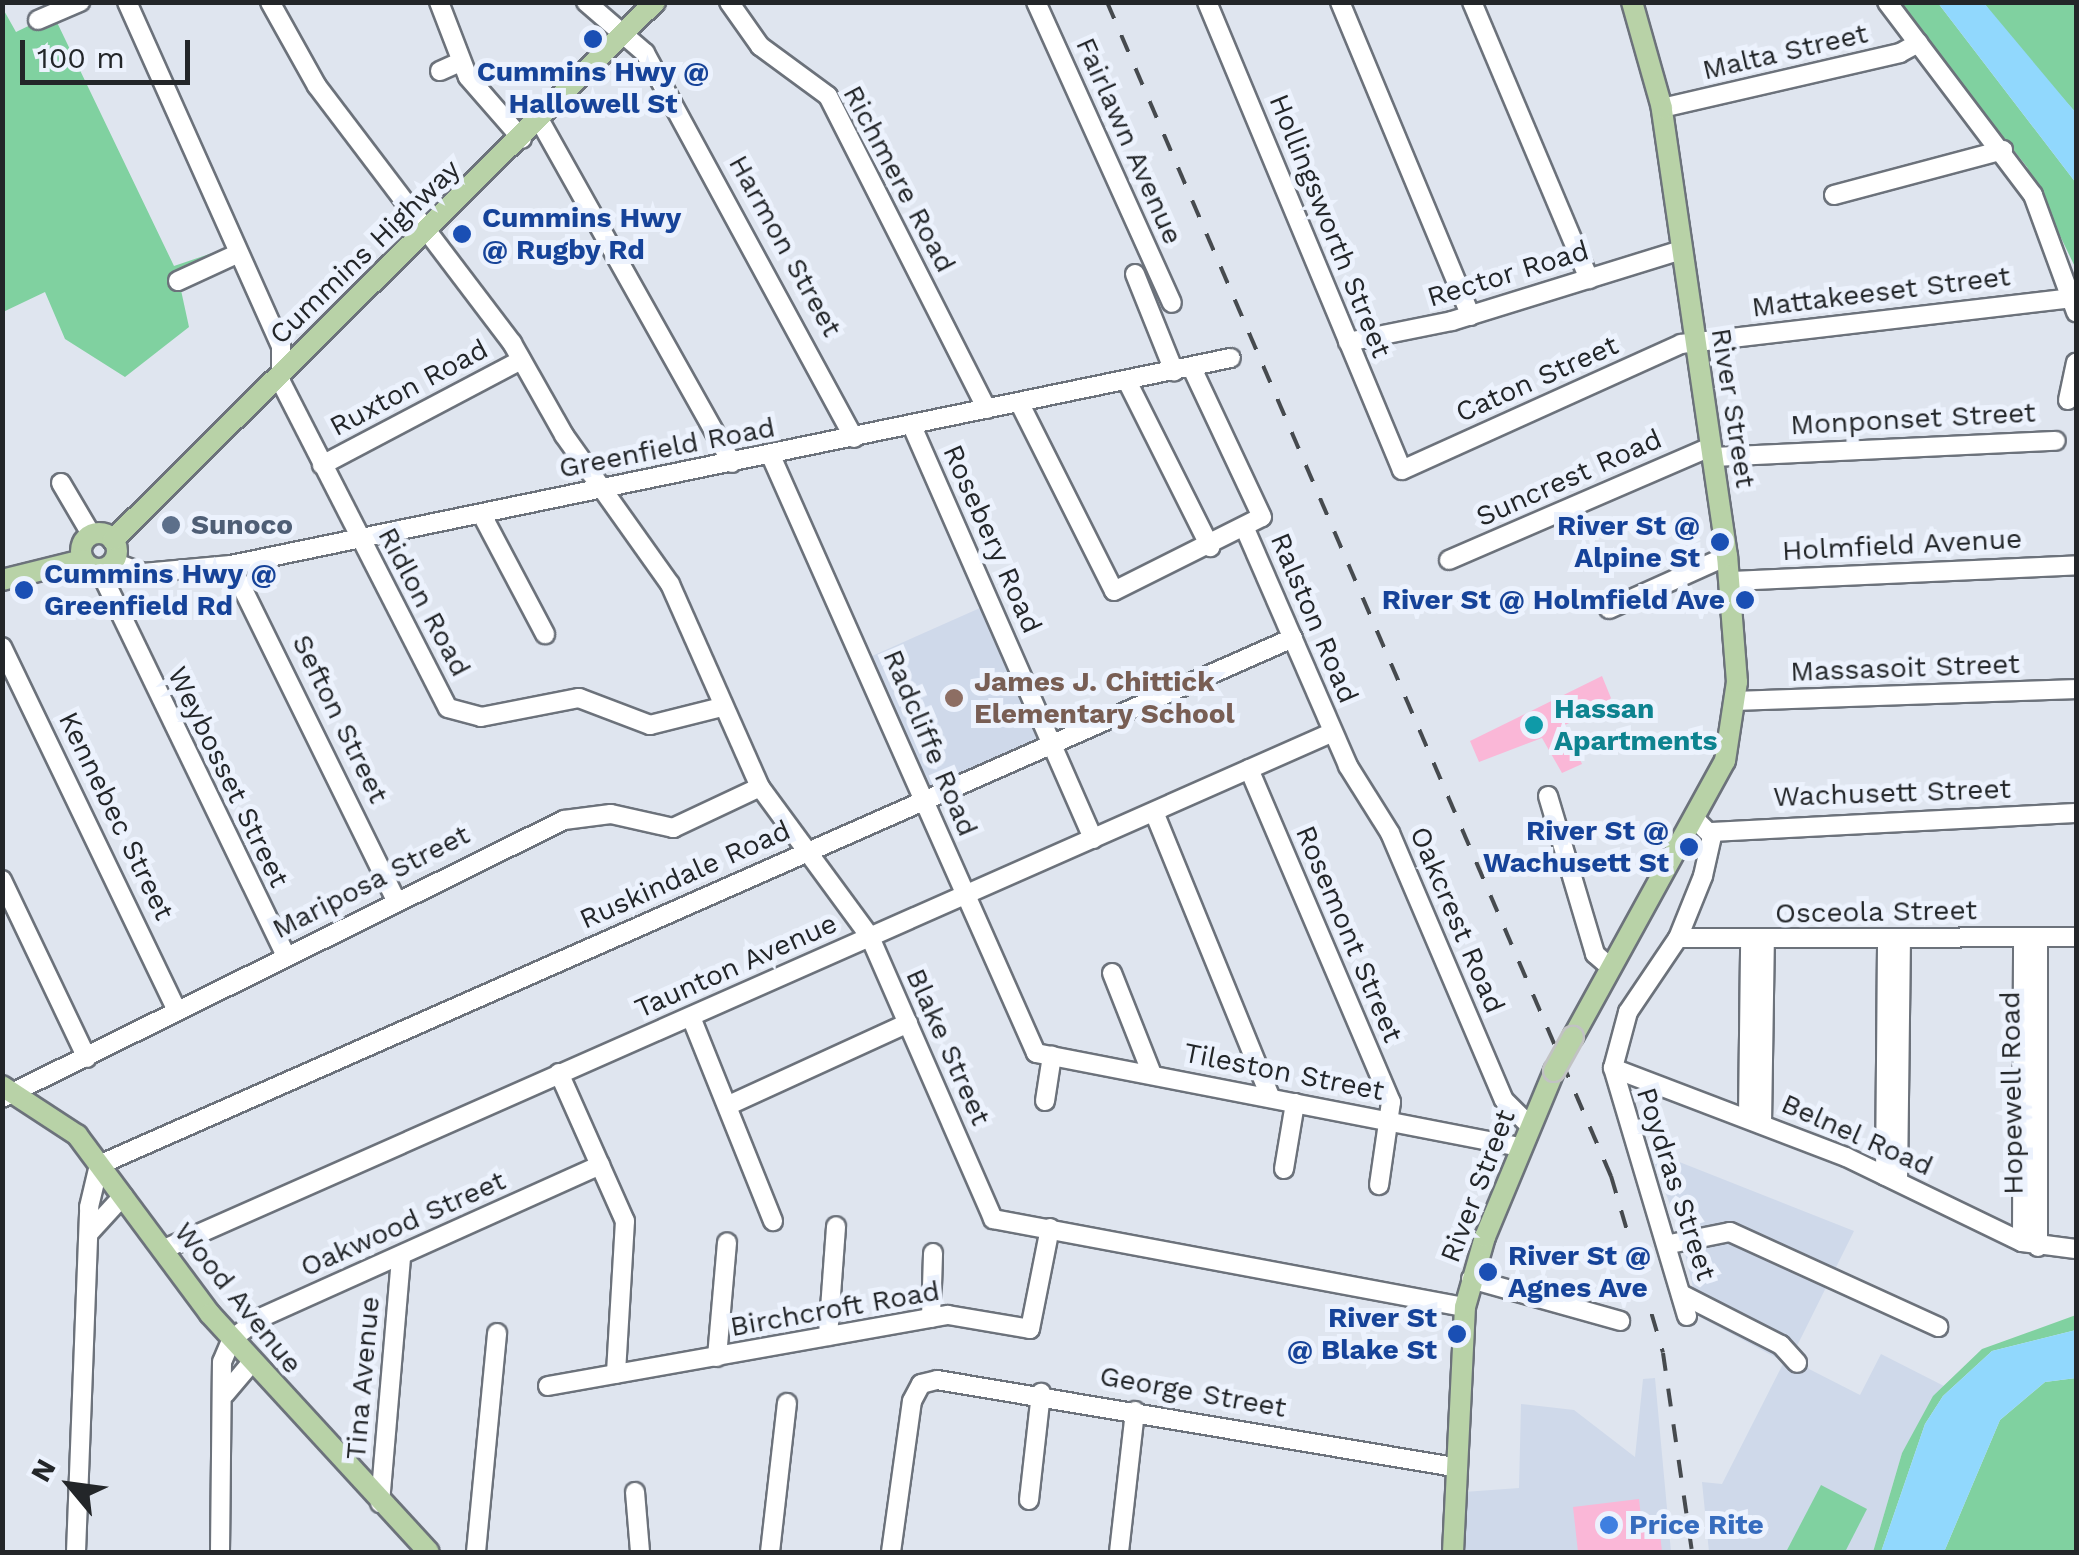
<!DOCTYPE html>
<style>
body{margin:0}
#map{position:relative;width:2079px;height:1555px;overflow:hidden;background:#dfe5ef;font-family:"Work Sans",sans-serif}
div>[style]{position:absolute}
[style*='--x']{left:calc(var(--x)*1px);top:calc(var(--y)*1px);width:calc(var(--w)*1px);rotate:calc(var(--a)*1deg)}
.built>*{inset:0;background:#cfd9ea;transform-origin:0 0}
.green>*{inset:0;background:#80d1a0}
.water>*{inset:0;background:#91d8fd}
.building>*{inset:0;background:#fab7d7}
.roads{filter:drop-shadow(2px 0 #6c727b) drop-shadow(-2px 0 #6c727b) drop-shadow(0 2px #6c727b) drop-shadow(0 -2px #6c727b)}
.minor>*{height:18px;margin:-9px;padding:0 9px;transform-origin:9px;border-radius:9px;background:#fff}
.major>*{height:20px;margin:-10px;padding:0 10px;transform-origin:10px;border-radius:10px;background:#b8d2a7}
.major>.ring{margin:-10px;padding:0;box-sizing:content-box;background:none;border:20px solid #b8d2a7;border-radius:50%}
.rail>*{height:4px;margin-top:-2px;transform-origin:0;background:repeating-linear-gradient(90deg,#464a4e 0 18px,transparent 0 36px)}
.bridges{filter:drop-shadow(2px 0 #c1c2c3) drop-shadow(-2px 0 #c1c2c3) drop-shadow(0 2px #c1c2c3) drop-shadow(0 -2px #c1c2c3)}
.major-bridge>*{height:20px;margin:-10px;padding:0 10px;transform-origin:10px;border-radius:10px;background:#b8d2a7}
.dots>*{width:28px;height:28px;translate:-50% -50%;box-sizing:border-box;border:5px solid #ecf2fd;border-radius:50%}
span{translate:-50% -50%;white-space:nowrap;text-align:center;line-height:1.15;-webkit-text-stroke:10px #ecf2fd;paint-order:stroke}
.street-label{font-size:28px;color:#232629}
.transit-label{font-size:28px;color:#164399;font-weight:700}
.left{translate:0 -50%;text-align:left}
.right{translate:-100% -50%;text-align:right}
.service-label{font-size:28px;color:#4e5e75;font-weight:700}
.education-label{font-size:28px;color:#785e54;font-weight:700}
.culture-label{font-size:28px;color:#0d838f;font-weight:700}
.shop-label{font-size:28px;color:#366cbe;font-weight:700}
.frame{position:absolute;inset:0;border:5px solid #232629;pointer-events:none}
.north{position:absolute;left:20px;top:1435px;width:100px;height:100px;-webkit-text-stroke:8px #ecf2fd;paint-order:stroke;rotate:299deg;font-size:28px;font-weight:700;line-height:40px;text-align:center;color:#232629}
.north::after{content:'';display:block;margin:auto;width:35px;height:45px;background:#232629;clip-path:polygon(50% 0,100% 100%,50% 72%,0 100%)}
.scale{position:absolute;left:20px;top:40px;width:170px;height:45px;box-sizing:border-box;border:5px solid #232629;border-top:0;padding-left:12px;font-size:30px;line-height:35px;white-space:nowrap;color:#232629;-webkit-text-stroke:8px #ecf2fd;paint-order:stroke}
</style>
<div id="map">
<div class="built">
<div style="left:980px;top:608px;width:144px;height:120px;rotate:66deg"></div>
<div style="clip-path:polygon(1649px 1150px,1854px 1231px,1797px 1346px,1809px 1369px,1860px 1395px,1881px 1354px,1944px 1386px,1902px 1453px,1873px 1552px,1709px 1552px,1702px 1482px,1722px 1484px,1784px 1362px,1700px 1317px,1679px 1228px)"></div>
<div style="clip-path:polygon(1655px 1378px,1671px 1552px,1466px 1552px,1464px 1492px,1519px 1488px,1521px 1404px,1574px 1410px,1635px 1457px,1643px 1379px)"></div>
</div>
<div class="green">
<div style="clip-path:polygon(1897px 3px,1938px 3px,2076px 183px,2076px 269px,2027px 167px)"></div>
<div style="clip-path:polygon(1984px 3px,2076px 3px,2076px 113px,2008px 36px)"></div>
<div style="clip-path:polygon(2px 7px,16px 32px,53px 14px,174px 266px,233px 246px,179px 281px,189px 327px,125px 377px,65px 339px,45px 292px,3px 312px)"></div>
<div style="clip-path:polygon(2076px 1315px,2076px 1330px,1992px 1351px,1943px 1396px,1925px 1424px,1881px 1552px,1873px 1552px,1902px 1453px,1933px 1396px,1982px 1349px)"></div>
<div style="clip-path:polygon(2076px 1378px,2076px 1552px,1944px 1552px,2000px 1420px,2045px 1382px)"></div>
<div style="clip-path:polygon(1821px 1485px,1867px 1509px,1845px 1552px,1786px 1552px)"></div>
</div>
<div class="water">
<div style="clip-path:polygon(1938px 3px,1984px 3px,2076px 113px,2076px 183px)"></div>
<div style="clip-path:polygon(2076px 1330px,2076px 1378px,2045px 1382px,2000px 1420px,1944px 1552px,1881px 1552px,1925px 1424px,1943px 1396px,1992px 1351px)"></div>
</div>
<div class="building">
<div style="clip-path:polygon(1602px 676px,1611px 698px,1606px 705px,1565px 725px,1582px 764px,1562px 773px,1542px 738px,1479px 762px,1470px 741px)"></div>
<div style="clip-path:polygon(1639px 1499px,1642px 1526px,1659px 1524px,1662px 1552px,1578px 1552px,1573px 1507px)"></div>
</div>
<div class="roads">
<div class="minor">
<div style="--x:127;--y:2;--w:377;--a:65.9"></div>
<div style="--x:281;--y:346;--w:36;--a:90"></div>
<div style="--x:281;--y:382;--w:366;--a:62.9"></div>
<div style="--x:448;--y:708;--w:34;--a:15"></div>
<div style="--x:481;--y:717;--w:100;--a:-11"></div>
<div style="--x:579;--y:698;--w:76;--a:20.8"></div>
<div style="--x:650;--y:725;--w:74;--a:-14"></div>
<div style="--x:270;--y:2;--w:96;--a:60.8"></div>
<div style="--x:317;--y:86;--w:323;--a:52.8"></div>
<div style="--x:512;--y:343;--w:106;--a:60.5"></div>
<div style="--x:564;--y:435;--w:183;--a:54.6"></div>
<div style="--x:670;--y:584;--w:222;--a:66.1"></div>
<div style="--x:760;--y:787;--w:186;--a:53.7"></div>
<div style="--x:870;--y:937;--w:308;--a:66.4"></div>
<div style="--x:993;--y:1219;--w:480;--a:10.6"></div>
<div style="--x:439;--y:2;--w:80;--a:68.9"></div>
<div style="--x:468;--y:77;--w:82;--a:48.9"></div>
<div style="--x:586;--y:2;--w:78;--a:40.8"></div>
<div style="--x:645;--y:53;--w:438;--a:61.5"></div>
<div style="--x:729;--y:2;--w:54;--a:54.8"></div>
<div style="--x:760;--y:46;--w:84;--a:36.3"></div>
<div style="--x:828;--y:96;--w:351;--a:63.1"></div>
<div style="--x:1036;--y:2;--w:330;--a:65.7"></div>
<div style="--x:1207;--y:2;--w:507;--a:67.38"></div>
<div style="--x:1402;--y:470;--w:306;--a:-24.3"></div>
<div style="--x:1681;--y:344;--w:396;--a:-6.7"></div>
<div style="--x:1340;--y:2;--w:340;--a:67.4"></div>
<div style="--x:1472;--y:2;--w:301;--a:67.1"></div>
<div style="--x:1887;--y:2;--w:242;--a:52.9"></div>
<div style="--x:2033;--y:195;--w:125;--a:69.8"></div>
<div style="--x:38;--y:20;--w:46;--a:-23.2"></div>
<div style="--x:440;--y:71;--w:22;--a:-24"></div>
<div style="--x:1662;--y:108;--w:244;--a:-13"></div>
<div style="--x:1900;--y:53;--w:21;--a:-29"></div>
<div style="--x:540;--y:121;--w:392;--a:60.7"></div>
<div style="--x:1834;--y:195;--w:175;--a:-14.9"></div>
<div style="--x:1135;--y:274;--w:105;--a:68.1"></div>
<div style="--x:178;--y:281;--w:65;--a:-24.6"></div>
<div style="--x:1348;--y:342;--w:106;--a:-11.4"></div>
<div style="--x:1452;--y:321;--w:240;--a:-17.2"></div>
<div style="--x:1127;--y:381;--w:186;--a:63.4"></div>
<div style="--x:2068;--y:400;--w:38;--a:-78"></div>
<div style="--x:1020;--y:404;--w:209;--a:63.3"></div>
<div style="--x:1114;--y:591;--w:165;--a:-26.6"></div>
<div style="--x:1262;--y:517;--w:165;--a:-115.2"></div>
<div style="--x:912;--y:426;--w:451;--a:66.3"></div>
<div style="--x:771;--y:456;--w:653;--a:66.06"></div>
<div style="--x:1036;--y:1053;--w:494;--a:11"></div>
<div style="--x:1712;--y:457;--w:344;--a:-2.7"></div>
<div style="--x:322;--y:465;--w:225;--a:-27.8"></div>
<div style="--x:61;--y:483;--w:59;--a:59.5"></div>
<div style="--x:482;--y:515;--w:135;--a:62.1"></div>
<div style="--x:1246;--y:531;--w:256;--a:66.5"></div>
<div style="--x:1348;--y:766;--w:79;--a:57.9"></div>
<div style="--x:1390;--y:833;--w:290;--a:66.9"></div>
<div style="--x:1504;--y:1100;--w:37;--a:45"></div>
<div style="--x:1449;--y:560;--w:284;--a:-23.4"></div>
<div style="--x:113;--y:562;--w:32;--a:20"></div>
<div style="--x:143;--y:573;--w:88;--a:-5.2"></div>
<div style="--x:231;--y:565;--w:1021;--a:-11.7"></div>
<div style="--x:231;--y:565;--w:372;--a:63.8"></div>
<div style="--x:99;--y:569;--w:429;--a:64.2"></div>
<div style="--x:1730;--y:581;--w:346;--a:-2.6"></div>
<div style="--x:1609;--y:609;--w:129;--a:-24.2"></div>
<div style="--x:2;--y:647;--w:404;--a:64.3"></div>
<div style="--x:1736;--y:701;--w:340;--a:-2"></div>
<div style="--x:1249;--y:769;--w:362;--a:66.9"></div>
<div style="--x:1391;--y:1102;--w:84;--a:98.2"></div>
<div style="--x:1548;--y:796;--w:165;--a:73.4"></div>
<div style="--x:1595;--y:954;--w:21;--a:41"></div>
<div style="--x:1154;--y:812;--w:309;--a:67.8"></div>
<div style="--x:1711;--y:832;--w:365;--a:-3"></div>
<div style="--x:2;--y:880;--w:197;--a:64.5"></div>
<div style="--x:1678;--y:938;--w:398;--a:-0.1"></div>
<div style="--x:1112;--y:973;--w:109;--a:68.4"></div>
<div style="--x:691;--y:1017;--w:220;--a:68.1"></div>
<div style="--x:1613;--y:1068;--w:249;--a:20.9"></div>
<div style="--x:1846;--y:1157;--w:195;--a:25.8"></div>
<div style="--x:2022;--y:1242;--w:54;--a:7.4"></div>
<div style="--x:559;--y:1073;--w:162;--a:66"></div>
<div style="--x:625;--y:1221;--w:153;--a:93.4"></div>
<div style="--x:2;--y:1098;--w:627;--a:-26.32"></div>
<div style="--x:564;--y:820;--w:47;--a:-7.3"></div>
<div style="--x:611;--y:814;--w:64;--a:12.7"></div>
<div style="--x:673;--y:828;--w:96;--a:-25.2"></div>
<div style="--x:1045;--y:1101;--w:46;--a:-81.2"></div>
<div style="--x:729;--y:1105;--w:197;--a:-24.6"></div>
<div style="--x:1748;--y:1117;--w:175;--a:-89.3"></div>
<div style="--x:1762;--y:1123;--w:182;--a:-89.1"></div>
<div style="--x:1284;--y:1169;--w:67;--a:-80.5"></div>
<div style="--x:1885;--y:1176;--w:236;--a:-89.5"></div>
<div style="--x:1898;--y:1181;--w:241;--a:-89.3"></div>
<div style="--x:90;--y:1232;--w:49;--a:-47.5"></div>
<div style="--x:2022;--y:1242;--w:304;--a:-89.8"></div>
<div style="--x:1670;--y:1244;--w:61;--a:-11.3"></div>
<div style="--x:1730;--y:1232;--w:229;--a:24.5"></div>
<div style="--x:2038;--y:1247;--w:309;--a:-90"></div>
<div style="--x:162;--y:1250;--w:1280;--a:-23.86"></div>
<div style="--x:1471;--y:1279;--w:155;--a:15.7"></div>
<div style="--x:1683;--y:1295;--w:110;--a:27"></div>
<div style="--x:1781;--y:1345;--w:24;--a:48"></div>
<div style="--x:1687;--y:1316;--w:259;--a:-106.6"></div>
<div style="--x:1613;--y:1068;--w:58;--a:-75"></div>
<div style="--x:1628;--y:1012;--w:89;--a:-56"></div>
<div style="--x:1678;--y:938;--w:67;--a:-68"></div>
<div style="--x:1703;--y:876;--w:41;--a:-77.3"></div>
<div style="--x:1712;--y:836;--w:25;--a:-135"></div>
<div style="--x:931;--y:1318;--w:65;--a:-88.2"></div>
<div style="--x:828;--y:1336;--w:110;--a:-85.8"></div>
<div style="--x:717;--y:1357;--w:115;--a:-85"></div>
<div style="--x:548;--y:1386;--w:406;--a:-10.1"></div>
<div style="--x:948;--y:1315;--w:83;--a:9.7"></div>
<div style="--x:1030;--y:1329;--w:103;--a:-78.8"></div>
<div style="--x:225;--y:1394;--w:42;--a:-49.8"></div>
<div style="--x:635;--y:1492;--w:60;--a:85.2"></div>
<div style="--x:1029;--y:1500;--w:108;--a:-83.6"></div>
<div style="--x:380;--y:1503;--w:246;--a:-85.1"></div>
<div style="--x:76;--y:1552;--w:345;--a:-87.8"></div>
<div style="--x:89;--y:1207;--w:43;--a:-76.6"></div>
<div style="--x:99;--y:1165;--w:1305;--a:-23.82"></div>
<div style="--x:220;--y:1552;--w:190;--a:-89.4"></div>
<div style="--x:222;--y:1362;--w:25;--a:-67"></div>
<div style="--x:232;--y:1339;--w:35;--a:-37"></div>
<div style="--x:260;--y:1318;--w:373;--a:-24.2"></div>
<div style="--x:476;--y:1552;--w:220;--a:-84.5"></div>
<div style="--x:770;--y:1552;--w:150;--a:-83.5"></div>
<div style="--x:891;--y:1552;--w:152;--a:-82.1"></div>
<div style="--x:912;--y:1401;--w:19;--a:-62"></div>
<div style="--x:921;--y:1384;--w:16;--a:-14"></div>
<div style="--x:937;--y:1380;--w:524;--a:9.55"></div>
<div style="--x:1119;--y:1552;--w:142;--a:-83.5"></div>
</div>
<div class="major">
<div class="ring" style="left:81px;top:533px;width:16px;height:16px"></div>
<div style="--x:113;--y:540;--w:764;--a:-44.79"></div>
<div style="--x:2;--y:580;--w:83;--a:-13.9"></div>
<div style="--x:1573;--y:1037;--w:315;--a:-61.2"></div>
<div style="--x:1725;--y:761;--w:80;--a:-81.4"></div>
<div style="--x:1737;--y:682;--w:126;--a:-94.5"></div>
<div style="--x:1727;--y:556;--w:453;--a:-98.3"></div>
<div style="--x:1662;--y:108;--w:110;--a:-105.8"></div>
<div style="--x:2;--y:1086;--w:90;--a:33.2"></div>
<div style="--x:77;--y:1135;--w:223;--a:53.4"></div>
<div style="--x:210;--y:1314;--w:323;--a:47.4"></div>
<div style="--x:1453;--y:1552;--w:245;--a:-87.2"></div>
<div style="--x:1465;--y:1307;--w:73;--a:-74.1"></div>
<div style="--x:1485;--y:1237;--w:180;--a:-67.4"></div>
</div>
</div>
<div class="rail">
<div style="--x:1107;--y:2;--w:1278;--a:66.77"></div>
<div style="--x:1611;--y:1176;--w:184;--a:73.6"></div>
<div style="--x:1663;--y:1353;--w:201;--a:81.7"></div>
</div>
<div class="bridges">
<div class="major-bridge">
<div style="--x:1554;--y:1071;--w:39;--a:-61"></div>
</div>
</div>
<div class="dots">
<div style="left:593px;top:39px;background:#1a4fb4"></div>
<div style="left:462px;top:234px;background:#1a4fb4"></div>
<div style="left:171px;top:525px;background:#5c6f8a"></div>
<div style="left:1720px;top:542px;background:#1a4fb4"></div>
<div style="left:24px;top:590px;background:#1a4fb4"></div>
<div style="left:1745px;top:600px;background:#1a4fb4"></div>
<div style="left:954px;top:698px;background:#8d6e63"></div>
<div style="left:1534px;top:725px;background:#0f9aa8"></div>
<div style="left:1689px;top:847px;background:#1a4fb4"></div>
<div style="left:1488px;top:1272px;background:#1a4fb4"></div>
<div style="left:1457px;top:1334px;background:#1a4fb4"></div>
<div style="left:1609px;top:1525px;background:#3f7fe0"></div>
</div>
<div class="street-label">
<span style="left:1785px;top:52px;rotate:-13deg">Malta Street</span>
<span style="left:1129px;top:141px;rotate:66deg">Fairlawn Avenue</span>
<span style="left:899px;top:179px;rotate:62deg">Richmere Road</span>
<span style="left:1330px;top:226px;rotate:68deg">Hollingsworth Street</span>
<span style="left:785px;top:246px;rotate:61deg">Harmon Street</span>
<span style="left:365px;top:252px;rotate:-44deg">Cummins Highway</span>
<span style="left:1508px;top:274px;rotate:-17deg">Rector Road</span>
<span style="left:1881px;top:292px;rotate:-7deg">Mattakeeset Street</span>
<span style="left:1537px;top:379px;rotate:-24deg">Caton Street</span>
<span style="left:409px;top:388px;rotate:-28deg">Ruxton Road</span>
<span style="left:1733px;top:408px;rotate:81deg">River Street</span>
<span style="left:1913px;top:419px;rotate:-3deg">Monponset Street</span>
<span style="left:667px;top:448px;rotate:-11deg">Greenfield Road</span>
<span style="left:1569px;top:478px;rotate:-24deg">Suncrest Road</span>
<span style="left:992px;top:539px;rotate:66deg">Rosebery Road</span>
<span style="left:1902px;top:545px;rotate:-3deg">Holmfield Avenue</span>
<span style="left:424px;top:602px;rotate:62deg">Ridlon Road</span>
<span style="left:1314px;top:618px;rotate:67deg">Ralston Road</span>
<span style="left:1905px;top:668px;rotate:-2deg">Massasoit Street</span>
<span style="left:340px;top:719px;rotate:64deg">Sefton Street</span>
<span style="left:930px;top:743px;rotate:67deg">Radcliffe Road</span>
<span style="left:228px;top:777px;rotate:64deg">Weybosset Street</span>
<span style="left:1892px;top:793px;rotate:-2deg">Wachusett Street</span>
<span style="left:116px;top:816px;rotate:64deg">Kennebec Street</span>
<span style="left:685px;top:875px;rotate:-24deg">Ruskindale Road</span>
<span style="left:371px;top:882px;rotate:-27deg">Mariposa Street</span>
<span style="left:1876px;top:912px;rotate:-1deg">Osceola Street</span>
<span style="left:1457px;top:920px;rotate:67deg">Oakcrest Road</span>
<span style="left:1349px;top:934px;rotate:67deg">Rosemont Street</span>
<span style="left:736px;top:966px;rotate:-24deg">Taunton Avenue</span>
<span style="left:948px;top:1047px;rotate:66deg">Blake Street</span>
<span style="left:1284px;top:1072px;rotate:11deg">Tileston Street</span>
<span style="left:2012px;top:1093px;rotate:-91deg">Hopewell Road</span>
<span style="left:1857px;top:1135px;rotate:24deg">Belnel Road</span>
<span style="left:1676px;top:1184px;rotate:72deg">Poydras Street</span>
<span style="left:1478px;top:1186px;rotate:-69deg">River Street</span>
<span style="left:403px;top:1224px;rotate:-24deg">Oakwood Street</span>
<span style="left:238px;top:1298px;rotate:51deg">Wood Avenue</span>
<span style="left:835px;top:1309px;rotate:-10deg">Birchcroft Road</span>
<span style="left:363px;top:1378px;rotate:-85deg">Tina Avenue</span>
<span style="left:1193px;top:1392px;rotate:10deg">George Street</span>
</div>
<div class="transit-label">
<span style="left:593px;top:88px">Cummins Hwy @<br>Hallowell St</span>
<span class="left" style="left:482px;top:234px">Cummins Hwy<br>@ Rugby Rd</span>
<span class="right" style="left:1700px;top:542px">River St @<br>Alpine St</span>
<span class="left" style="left:44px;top:590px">Cummins Hwy @<br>Greenfield Rd</span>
<span class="right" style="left:1725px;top:600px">River St @ Holmfield Ave</span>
<span class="right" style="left:1669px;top:847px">River St @<br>Wachusett St</span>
<span class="left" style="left:1508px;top:1272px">River St @<br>Agnes Ave</span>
<span class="right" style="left:1437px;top:1334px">River St<br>@ Blake St</span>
</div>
<div class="service-label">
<span class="left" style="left:191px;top:525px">Sunoco</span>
</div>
<div class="education-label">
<span class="left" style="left:974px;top:698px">James J. Chittick<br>Elementary School</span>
</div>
<div class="culture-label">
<span class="left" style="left:1554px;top:725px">Hassan<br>Apartments</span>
</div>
<div class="shop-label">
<span class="left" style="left:1629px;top:1525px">Price Rite</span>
</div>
<div class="frame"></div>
<div class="north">N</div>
<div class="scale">100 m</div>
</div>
